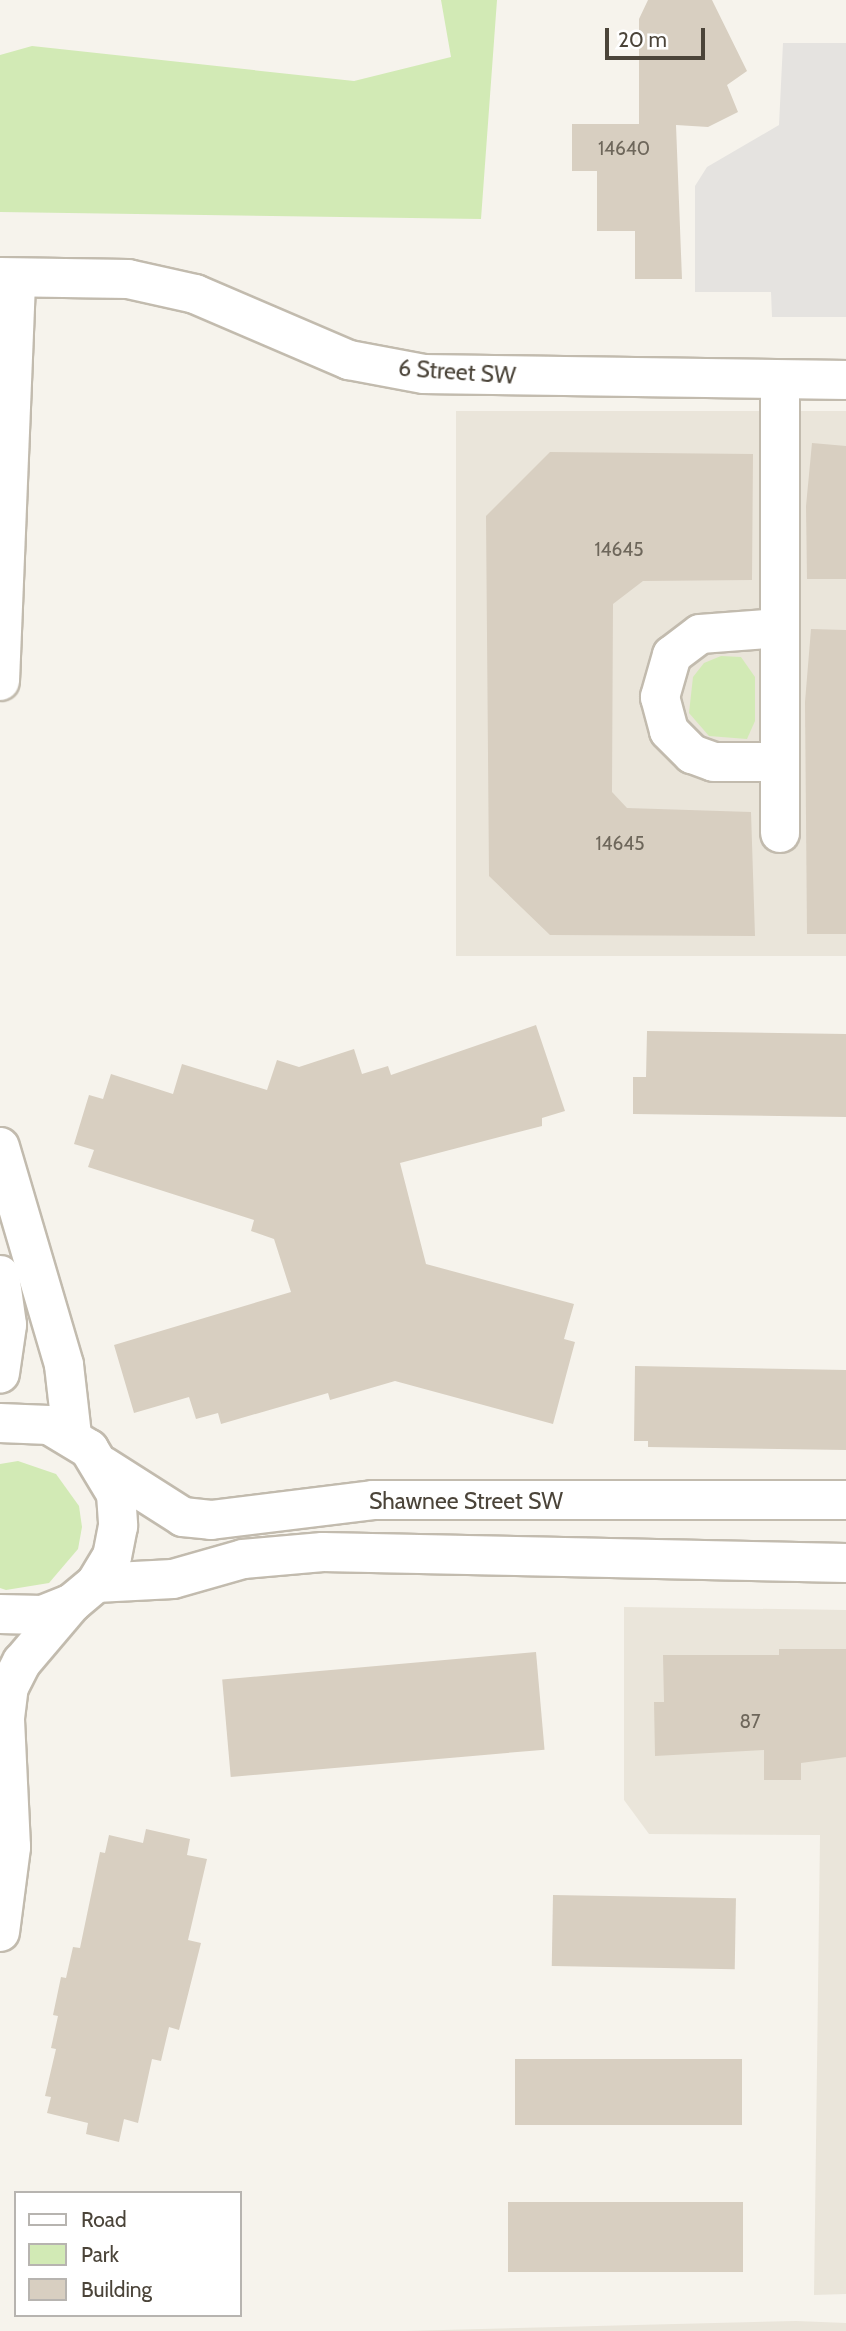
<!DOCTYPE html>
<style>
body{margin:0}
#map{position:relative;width:846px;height:2331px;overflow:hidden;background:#f6f3ec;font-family:Cabin,sans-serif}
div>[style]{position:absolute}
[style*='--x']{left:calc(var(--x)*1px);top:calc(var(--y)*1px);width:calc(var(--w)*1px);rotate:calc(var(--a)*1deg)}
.residential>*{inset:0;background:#eae5da;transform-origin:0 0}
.green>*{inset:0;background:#d2eab5}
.parking>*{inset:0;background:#e5e3e0}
.building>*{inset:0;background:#d8cfc1;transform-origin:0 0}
.roads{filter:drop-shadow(2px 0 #c2bbae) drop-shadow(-2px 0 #c2bbae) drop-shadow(0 2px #c2bbae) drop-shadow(0 -2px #c2bbae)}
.street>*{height:38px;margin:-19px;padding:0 19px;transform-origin:19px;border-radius:19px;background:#fff}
span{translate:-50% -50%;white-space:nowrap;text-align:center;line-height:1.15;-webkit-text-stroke:5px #fff;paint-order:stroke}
.number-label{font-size:19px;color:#6e675b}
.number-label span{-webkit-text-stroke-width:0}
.street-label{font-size:23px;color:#4b4439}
.legend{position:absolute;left:14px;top:2191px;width:228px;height:126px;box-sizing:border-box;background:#fff;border:2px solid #b7b4b0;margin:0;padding:9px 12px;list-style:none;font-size:21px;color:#4b4439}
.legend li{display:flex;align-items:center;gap:14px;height:35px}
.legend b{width:35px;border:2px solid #b7b4b0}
.scale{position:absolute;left:605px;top:28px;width:100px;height:32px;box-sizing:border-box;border:4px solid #4b4439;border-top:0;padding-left:9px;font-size:21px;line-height:24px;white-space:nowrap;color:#4b4439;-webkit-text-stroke:5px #fff;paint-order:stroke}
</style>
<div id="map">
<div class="residential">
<div style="left:846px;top:411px;width:545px;height:390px;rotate:90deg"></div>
<div style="clip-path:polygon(624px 1607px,846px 1610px,846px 2294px,814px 2295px,820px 1835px,649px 1834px,624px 1800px)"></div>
<div style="clip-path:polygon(796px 2321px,846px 2323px,846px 2331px,405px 2331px)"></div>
</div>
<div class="green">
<div style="clip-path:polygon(441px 0,497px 0,481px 219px,0 212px,0 55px,32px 46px,354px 81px,451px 57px)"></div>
<div style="clip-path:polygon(721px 656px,741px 657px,755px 677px,755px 721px,747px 739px,709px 736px,689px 713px,693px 677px,704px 663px)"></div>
<div style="clip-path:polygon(18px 1461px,56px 1474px,79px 1506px,82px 1527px,78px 1549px,49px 1583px,6px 1590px,0 1588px,0 1464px)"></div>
</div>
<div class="parking">
<div style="clip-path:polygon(783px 43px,846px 43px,846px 317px,772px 317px,771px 292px,695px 292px,695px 186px,707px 167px,779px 125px)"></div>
</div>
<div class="building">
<div style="clip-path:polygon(648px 0,712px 0,747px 71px,727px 85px,738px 112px,708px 127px,676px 125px,682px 279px,635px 279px,635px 231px,597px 231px,597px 171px,572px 171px,572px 124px,639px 124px,639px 19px)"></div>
<div style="clip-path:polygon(812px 443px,846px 446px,846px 579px,807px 579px,806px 506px)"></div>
<div style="clip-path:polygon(550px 452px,753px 454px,752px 580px,643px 581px,613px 604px,612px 792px,627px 808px,751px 812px,755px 936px,550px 935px,489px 876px,486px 516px)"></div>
<div style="clip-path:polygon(811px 629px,846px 630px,846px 934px,807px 934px,805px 702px)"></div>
<div style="clip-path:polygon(536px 1025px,565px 1111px,542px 1118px,542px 1126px,400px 1163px,426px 1264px,574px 1304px,564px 1339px,575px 1342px,553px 1424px,395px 1381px,330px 1400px,328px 1393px,221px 1424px,218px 1413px,196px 1419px,189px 1397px,134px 1413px,114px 1345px,291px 1292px,274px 1239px,251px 1231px,254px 1220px,88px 1167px,94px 1150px,74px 1144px,89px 1095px,103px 1099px,111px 1074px,173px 1094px,182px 1064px,267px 1090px,277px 1060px,299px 1067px,354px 1049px,362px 1074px,388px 1066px,391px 1075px)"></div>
<div style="clip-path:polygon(647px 1031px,846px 1034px,846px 1117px,633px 1114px,633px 1077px,646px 1077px)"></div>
<div style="clip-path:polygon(635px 1366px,846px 1370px,846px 1450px,648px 1447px,648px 1441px,634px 1441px)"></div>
<div style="clip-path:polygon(779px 1649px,846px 1649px,846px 1757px,801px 1763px,801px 1780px,764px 1780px,764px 1750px,655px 1756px,654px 1702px,664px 1702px,663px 1655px,779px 1655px)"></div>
<div style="left:536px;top:1652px;width:98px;height:315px;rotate:85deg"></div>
<div style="clip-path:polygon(146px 1829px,190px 1839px,187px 1855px,207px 1859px,188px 1940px,201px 1943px,179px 2030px,169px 2027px,161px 2061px,152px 2059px,138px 2123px,124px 2119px,119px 2142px,86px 2134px,88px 2123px,47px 2113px,51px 2097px,45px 2096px,56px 2049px,51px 2048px,58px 2016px,53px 2015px,61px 1977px,66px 1978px,73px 1947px,80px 1948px,100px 1852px,105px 1853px,109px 1835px,143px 1843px)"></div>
<div style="left:553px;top:1895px;width:183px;height:71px;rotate:1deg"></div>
<div style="left:515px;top:2059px;width:227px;height:66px"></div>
<div style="left:508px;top:2202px;width:235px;height:70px"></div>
</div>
<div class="roads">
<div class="street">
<div style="--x:0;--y:277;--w:128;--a:0.9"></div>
<div style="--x:128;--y:279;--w:69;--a:12.6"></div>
<div style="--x:195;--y:294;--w:168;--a:23.2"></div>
<div style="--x:349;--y:360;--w:76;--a:10.6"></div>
<div style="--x:424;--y:374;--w:422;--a:0.8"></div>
<div style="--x:780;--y:380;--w:453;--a:90"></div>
<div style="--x:780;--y:628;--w:80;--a:175.7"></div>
<div style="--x:700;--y:634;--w:35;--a:143"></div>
<div style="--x:672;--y:655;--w:44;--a:105.9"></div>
<div style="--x:660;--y:697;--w:35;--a:75"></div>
<div style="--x:669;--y:731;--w:33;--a:45"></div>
<div style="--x:692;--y:754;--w:23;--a:20"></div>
<div style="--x:714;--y:762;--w:66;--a:0"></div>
<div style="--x:0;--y:681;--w:403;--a:-87.7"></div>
<div style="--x:0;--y:1147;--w:227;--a:73.6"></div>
<div style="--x:64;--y:1365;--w:70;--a:83.5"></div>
<div style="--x:0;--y:1275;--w:50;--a:82"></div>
<div style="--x:7;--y:1325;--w:49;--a:98.3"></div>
<div style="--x:0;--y:1423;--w:49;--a:2.3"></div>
<div style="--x:49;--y:1425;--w:47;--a:31"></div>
<div style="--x:89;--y:1449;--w:52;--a:59"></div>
<div style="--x:116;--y:1494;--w:32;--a:86"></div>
<div style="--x:118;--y:1526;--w:31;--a:101"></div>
<div style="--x:112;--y:1556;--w:31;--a:121"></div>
<div style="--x:96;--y:1583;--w:31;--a:140"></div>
<div style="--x:72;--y:1603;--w:31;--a:158"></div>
<div style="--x:43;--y:1615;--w:43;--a:-178.7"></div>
<div style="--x:103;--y:1466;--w:95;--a:32.5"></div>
<div style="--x:183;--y:1517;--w:28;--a:6"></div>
<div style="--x:211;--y:1520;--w:163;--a:-7"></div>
<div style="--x:373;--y:1500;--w:473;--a:0"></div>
<div style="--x:96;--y:1583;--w:77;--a:-3"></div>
<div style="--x:173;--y:1579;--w:73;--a:-15.9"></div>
<div style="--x:243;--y:1559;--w:80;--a:-5"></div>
<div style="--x:323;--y:1552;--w:523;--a:1.2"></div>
<div style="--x:0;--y:1932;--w:86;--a:-82.6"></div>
<div style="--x:11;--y:1847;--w:129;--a:-92.7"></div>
<div style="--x:5;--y:1718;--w:31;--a:-83"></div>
<div style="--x:9;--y:1687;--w:28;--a:-63"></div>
<div style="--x:22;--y:1662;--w:77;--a:-49.7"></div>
</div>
</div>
<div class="number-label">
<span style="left:624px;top:149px">14640</span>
<span style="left:619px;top:550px">14645</span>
<span style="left:620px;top:844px">14645</span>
<span style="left:750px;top:1722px">87</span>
</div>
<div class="street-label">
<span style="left:457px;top:372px;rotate:4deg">6 Street SW</span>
<span style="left:466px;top:1501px">Shawnee Street SW</span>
</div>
<ul class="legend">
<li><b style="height:9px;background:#fff"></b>Road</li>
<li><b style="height:19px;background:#d2eab5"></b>Park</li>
<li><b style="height:19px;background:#d8cfc1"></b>Building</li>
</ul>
<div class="scale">20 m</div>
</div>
